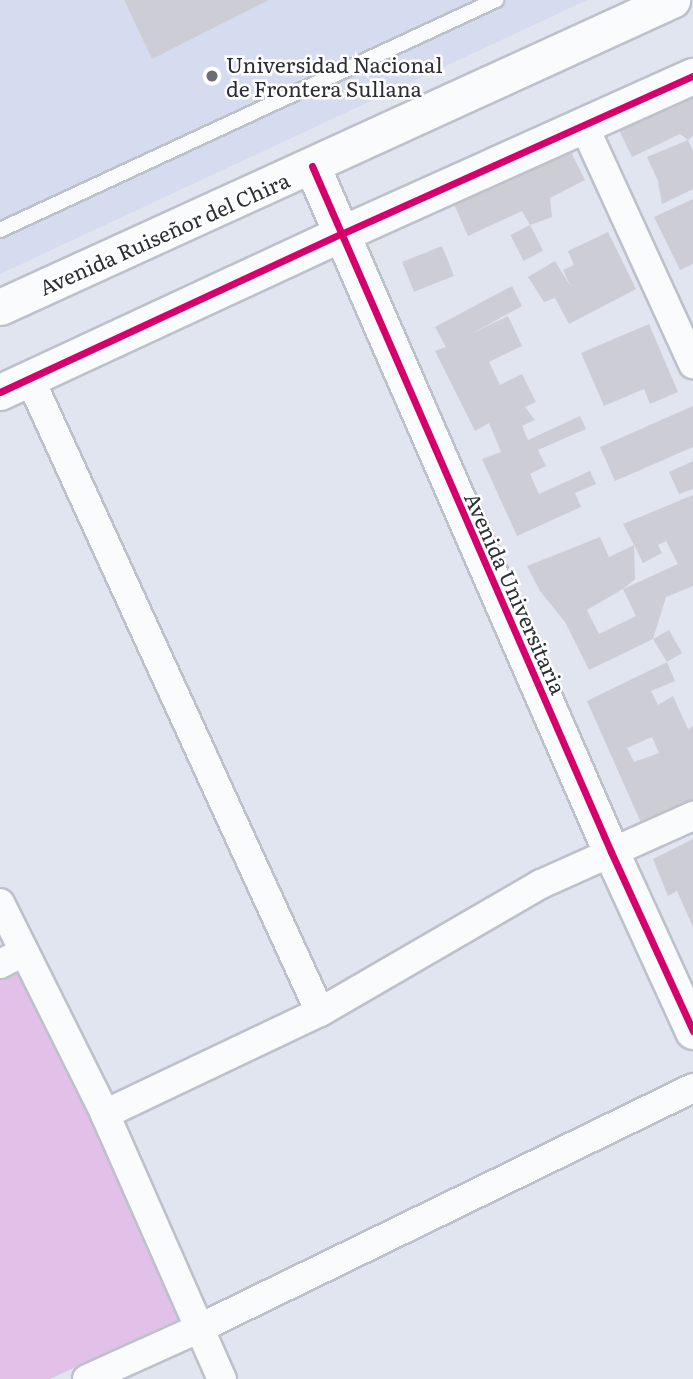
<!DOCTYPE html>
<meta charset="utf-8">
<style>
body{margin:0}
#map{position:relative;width:693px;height:1379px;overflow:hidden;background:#e1e5f0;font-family:Literata,serif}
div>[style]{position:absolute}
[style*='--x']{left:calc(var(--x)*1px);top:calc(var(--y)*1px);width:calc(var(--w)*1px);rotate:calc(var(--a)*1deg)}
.built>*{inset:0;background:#d5dcef}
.green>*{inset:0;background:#e2c1e8}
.building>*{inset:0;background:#cdcdd6;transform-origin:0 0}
.roads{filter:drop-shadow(2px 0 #bdc1ca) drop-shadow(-2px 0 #bdc1ca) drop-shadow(0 2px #bdc1ca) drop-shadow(0 -2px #bdc1ca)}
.service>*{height:14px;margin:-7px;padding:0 7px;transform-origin:7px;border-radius:7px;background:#fafbfd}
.minor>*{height:28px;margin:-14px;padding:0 14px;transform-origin:14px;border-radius:14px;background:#fafbfd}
.tertiary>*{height:35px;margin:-17.5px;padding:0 17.5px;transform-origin:17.5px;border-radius:17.5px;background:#fafbfd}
.cycleway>*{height:7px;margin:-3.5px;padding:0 3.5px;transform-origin:3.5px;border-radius:3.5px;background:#d6006c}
.dots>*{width:19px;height:19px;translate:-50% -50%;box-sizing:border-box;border:4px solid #fff;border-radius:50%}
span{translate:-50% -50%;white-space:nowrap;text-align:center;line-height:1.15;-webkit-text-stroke:5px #fff;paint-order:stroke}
.poi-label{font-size:21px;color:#2b2e35}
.left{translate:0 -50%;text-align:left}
.street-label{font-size:21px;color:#2b2e35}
</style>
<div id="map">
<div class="built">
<div style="clip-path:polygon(0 0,587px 0,0 274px)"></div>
</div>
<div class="green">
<div style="clip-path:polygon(20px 965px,186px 1316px,50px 1379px,0 1379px,0 974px)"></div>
</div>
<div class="building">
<div style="clip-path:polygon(124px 0,269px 0,152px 59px)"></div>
<div style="clip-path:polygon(693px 90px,693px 136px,688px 140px,680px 134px,632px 157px,617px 126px)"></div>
<div style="clip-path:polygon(688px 140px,693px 151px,693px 189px,662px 204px,658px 181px,647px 157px)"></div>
<div style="clip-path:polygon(569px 148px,585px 180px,550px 198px,552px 217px,530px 225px,522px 211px,468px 236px,453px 202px)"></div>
<div style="clip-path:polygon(693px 199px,693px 264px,680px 270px,654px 217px)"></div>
<div style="left:530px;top:225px;width:29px;height:22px;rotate:63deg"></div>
<div style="clip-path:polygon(608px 232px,636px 289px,569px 324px,555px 298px,544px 302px,528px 277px,555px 261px,571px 287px,563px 270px,574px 265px,568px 251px)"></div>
<div style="left:442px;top:246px;width:32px;height:43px;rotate:68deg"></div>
<div style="clip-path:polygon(512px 286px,522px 306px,473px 333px,508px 316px,522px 346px,489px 362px,500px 385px,522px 374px,536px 402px,525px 407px,535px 420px,522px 426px,528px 440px,580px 416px,586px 429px,538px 450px,546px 466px,530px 474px,539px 494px,590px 471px,596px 484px,575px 493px,581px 507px,517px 536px,482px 459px,501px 452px,489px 423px,475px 431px,435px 351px,446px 347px,435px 327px)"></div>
<div style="clip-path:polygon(649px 324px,678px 392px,650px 404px,644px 389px,604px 406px,581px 353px)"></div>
<div style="clip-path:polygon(693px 406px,693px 447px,615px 481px,600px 447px)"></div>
<div style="clip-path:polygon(693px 461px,693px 489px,679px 494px,669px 472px)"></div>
<div style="clip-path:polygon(evenodd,693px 495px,693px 586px,666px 597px,653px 639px,669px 630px,682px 653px,667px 662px,653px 639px,589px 670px,565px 622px,540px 591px,527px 566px,600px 537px,609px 557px,634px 545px,635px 579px,623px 589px,678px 564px,666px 541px,658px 545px,662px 553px,643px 563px,634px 545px,623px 524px,693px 495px,623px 589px,636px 616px,599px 634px,587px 610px,623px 589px)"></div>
<div style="clip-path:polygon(evenodd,667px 662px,675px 681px,651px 691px,658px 705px,673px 696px,688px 729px,693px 726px,693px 800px,642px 825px,587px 701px,667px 662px,652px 737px,659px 753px,634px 762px,627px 748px,652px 737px)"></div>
<div style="clip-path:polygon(693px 839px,693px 927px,677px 891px,668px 896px,653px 859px)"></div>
</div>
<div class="roads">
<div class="service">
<div style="--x:0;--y:230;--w:547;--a:-24.88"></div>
</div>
<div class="minor">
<div style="--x:584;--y:126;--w:262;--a:65.4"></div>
<div style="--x:30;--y:379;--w:696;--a:65.39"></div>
<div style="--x:0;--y:903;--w:236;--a:63.5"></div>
<div style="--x:105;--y:1114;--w:290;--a:66.2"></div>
<div style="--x:0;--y:964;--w:27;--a:-27"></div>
<div style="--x:105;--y:1114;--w:238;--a:-25.4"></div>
<div style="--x:320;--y:1012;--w:255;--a:-30.1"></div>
<div style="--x:541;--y:884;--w:167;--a:-24.1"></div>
<div style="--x:87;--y:1379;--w:124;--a:-24.3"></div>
<div style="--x:200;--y:1328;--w:548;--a:-25.96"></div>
</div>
<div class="tertiary">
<div style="--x:312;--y:166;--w:748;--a:66.45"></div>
<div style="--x:611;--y:852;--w:197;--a:65.4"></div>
<div style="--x:0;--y:307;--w:739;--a:-24.55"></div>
<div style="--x:0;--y:392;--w:376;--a:-24.9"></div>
<div style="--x:341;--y:234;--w:386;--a:-24.2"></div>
</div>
</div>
<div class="cycleway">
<div style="--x:312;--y:166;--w:748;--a:66.45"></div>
<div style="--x:611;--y:852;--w:197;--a:65.4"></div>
<div style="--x:0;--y:392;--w:376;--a:-24.9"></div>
<div style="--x:341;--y:234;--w:386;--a:-24.2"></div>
</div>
<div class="dots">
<div style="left:212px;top:76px;background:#6b6e76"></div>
</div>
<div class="poi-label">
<span class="left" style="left:226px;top:76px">Universidad Nacional<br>de Frontera Sullana</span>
</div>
<div class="street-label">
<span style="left:164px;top:233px;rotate:-24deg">Avenida Ruiseñor del Chira</span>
<span style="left:516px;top:593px;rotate:66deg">Avenida Universitaria</span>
</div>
</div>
